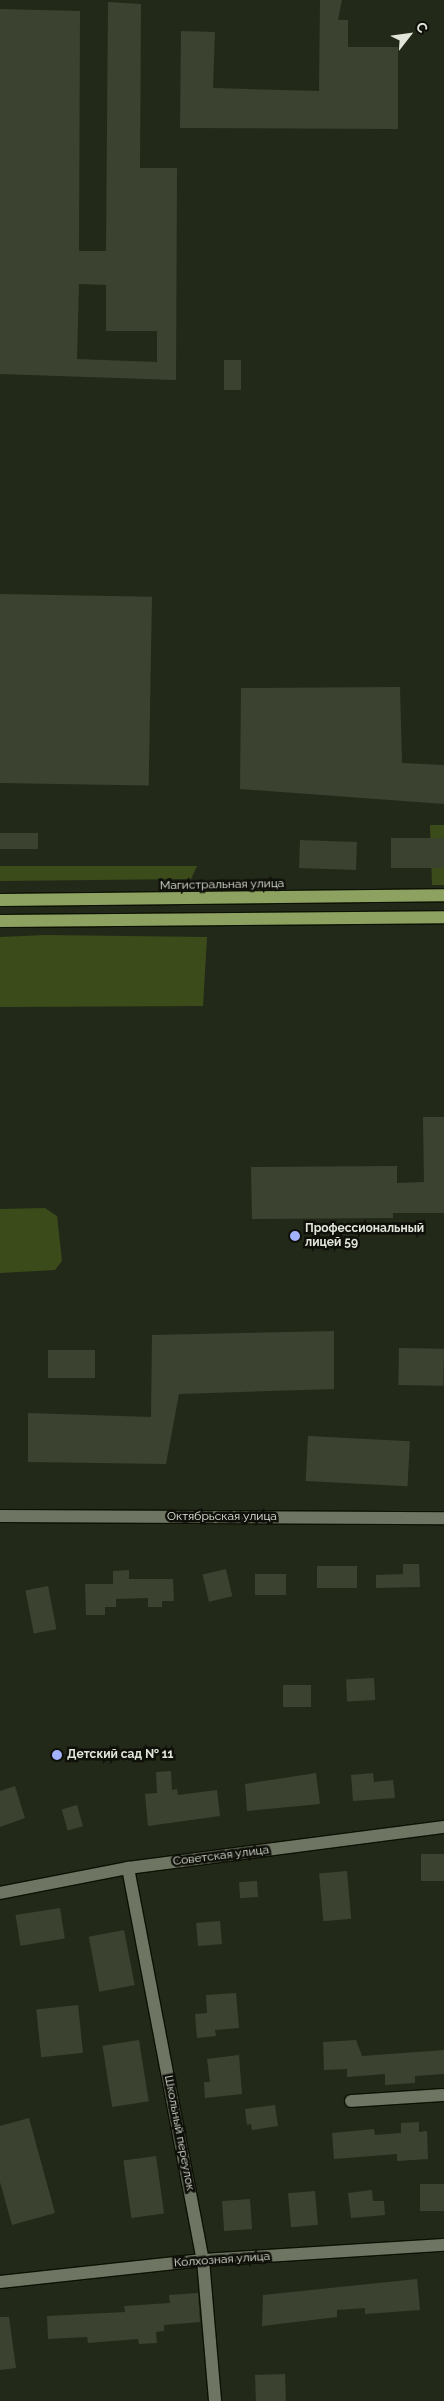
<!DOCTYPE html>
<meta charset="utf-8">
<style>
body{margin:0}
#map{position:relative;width:444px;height:2401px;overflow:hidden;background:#232918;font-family:Raleway,sans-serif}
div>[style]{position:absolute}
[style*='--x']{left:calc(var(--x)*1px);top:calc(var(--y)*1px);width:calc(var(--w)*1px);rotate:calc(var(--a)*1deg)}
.green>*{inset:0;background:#3c4b1a}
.building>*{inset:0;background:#3c4230;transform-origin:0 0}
.roads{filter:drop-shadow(1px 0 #0c1103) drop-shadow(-1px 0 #0c1103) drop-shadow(0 1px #0c1103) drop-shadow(0 -1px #0c1103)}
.minor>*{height:12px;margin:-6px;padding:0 6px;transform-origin:6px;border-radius:6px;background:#6e7562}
.tertiary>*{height:12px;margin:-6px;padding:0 6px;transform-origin:6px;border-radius:6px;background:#6e7562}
.primary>*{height:12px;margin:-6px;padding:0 6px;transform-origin:6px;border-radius:6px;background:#8da260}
.dots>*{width:14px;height:14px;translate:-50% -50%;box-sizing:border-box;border:2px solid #0e1009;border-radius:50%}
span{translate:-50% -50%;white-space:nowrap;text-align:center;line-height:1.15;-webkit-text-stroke:5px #0e1009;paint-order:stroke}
.street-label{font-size:12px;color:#e1e5da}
.poi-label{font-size:12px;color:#e1e5da;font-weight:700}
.left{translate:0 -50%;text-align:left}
.north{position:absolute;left:384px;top:10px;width:50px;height:50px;-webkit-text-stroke:4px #0e1009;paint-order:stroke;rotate:60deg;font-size:14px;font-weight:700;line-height:20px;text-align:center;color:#e1e5da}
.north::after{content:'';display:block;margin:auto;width:18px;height:22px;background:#e1e5da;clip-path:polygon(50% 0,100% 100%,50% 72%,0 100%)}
</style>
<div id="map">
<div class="green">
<div style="clip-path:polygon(430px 825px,444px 825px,444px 885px,432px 885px)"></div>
<div style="clip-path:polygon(0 866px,197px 866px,191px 879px,0 881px)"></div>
<div style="clip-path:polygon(45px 935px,207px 937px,203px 1006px,0 1007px,0 937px)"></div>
<div style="clip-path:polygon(45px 1208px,57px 1216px,62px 1261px,55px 1270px,0 1273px,0 1209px)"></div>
</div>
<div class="building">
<div style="clip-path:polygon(320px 0,342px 0,338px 20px,348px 20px,348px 47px,398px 47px,398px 129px,180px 128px,181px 31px,215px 32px,213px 88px,319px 91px)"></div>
<div style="clip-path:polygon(evenodd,108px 2px,141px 4px,140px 168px,177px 168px,176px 380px,0 374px,0 9px,80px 11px,79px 251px,106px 251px,108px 2px,79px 284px,106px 285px,106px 331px,157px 331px,157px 362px,77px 359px,79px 284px)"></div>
<div style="left:224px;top:360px;width:17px;height:30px"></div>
<div style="left:0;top:594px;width:152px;height:189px;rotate:1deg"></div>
<div style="clip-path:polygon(400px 687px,402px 763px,444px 765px,444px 804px,240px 789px,241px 688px)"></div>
<div style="left:0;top:833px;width:38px;height:16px"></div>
<div style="left:391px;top:838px;width:53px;height:30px"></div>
<div style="left:300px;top:840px;width:57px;height:28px;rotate:2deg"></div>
<div style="clip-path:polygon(423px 1117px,444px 1117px,444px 1213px,393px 1213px,393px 1218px,252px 1219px,251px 1167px,397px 1166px,397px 1183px,424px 1182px)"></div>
<div style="clip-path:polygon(334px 1331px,334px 1389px,179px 1394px,166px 1464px,28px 1462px,28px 1413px,151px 1417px,152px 1335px)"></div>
<div style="left:399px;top:1348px;width:45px;height:37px;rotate:1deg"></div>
<div style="left:95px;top:1350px;width:28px;height:47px;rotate:90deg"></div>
<div style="left:308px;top:1436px;width:102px;height:45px;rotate:3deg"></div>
<div style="clip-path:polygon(403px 1564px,419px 1564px,420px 1587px,376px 1588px,376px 1575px,403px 1574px)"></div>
<div style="left:357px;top:1566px;width:22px;height:40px;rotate:90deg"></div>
<div style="left:226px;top:1569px;width:28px;height:24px;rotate:77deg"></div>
<div style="clip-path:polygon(129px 1570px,129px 1579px,173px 1579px,174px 1601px,162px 1601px,162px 1607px,148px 1607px,148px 1598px,116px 1599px,116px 1607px,105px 1607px,105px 1615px,86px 1615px,85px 1584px,113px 1584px,113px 1571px)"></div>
<div style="left:255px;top:1574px;width:31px;height:21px"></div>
<div style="left:48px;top:1586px;width:44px;height:23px;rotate:79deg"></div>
<div style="left:374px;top:1678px;width:22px;height:28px;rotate:87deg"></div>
<div style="left:311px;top:1685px;width:22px;height:28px;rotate:90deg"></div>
<div style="clip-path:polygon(171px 1771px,172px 1790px,177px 1789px,178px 1795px,217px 1790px,220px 1816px,148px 1826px,145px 1794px,157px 1793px,156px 1772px)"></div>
<div style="clip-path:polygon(316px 1773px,320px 1804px,247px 1811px,245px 1784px)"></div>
<div style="clip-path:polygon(373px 1773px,374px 1782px,393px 1780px,395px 1798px,353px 1801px,351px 1775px)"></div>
<div style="clip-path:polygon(15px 1786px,25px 1818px,0 1827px,0 1791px)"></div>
<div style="left:77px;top:1805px;width:22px;height:16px;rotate:74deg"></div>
<div style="left:444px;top:1854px;width:27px;height:23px;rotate:90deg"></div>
<div style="left:347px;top:1871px;width:48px;height:28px;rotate:85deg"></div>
<div style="left:257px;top:1881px;width:16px;height:18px;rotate:86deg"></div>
<div style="left:60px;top:1908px;width:31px;height:45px;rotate:81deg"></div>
<div style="left:220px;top:1921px;width:23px;height:24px;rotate:85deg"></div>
<div style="left:124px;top:1930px;width:56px;height:36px;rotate:79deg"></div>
<div style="clip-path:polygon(236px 1993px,239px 2028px,215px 2030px,216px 2036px,197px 2038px,195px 2014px,207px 2013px,206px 1995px)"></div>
<div style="left:78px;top:2005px;width:48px;height:42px;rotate:84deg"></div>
<div style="left:139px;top:2040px;width:62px;height:37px;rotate:81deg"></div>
<div style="clip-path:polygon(356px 2040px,362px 2056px,444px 2050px,444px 2074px,415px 2076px,415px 2083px,385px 2085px,385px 2074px,347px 2077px,347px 2069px,324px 2070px,323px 2042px)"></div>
<div style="clip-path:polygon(239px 2055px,242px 2094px,205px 2098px,204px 2082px,210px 2082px,207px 2059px)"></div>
<div style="clip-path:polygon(275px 2105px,278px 2126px,252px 2130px,251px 2124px,247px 2125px,245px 2109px)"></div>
<div style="clip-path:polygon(29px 2118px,55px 2213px,12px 2225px,0 2182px,0 2126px)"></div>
<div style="clip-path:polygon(419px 2122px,419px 2132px,427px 2131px,428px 2159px,397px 2161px,397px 2154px,334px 2159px,332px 2133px,374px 2129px,375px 2135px,401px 2133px,401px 2123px)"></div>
<div style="left:156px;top:2156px;width:58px;height:33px;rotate:82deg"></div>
<div style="left:444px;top:2184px;width:27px;height:24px;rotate:90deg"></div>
<div style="clip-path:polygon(372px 2190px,373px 2201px,384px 2201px,385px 2215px,351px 2218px,348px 2193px)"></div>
<div style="left:315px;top:2191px;width:34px;height:27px;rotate:85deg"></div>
<div style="left:250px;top:2199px;width:30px;height:28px;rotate:86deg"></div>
<div style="clip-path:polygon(417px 2279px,420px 2310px,365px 2314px,365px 2308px,337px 2310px,337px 2317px,262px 2326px,263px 2295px)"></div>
<div style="clip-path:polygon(198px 2293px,200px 2322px,164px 2325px,164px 2331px,156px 2332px,157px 2343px,139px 2344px,138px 2339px,88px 2343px,87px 2337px,48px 2339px,47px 2316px,125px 2312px,124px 2306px,170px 2303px,169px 2295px)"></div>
<div style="clip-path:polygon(0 2317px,9px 2317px,16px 2368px,0 2370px)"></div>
<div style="left:285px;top:2374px;width:27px;height:30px;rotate:88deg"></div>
</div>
<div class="roads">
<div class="minor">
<div style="--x:128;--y:1868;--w:399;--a:79.2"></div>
<div style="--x:203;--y:2260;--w:142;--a:85.1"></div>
<div style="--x:351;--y:2101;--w:93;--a:-3.7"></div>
</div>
<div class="tertiary">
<div style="--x:0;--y:1516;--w:444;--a:0.3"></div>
<div style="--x:0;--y:1893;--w:130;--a:-11.1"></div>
<div style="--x:128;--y:1868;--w:319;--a:-7.4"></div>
<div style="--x:0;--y:2282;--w:204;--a:-6.2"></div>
<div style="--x:203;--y:2260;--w:241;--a:-3.6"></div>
</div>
<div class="primary">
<div style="--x:0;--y:900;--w:444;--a:-0.6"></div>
<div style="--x:0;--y:921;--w:444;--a:-0.5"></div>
</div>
</div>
<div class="dots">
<div style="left:295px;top:1236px;background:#a2b2fd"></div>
<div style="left:57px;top:1755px;background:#a2b2fd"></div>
</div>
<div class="street-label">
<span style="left:222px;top:885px;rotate:-1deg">Магистральная улица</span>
<span style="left:222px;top:1517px">Октябрьская улица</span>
<span style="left:221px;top:1856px;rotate:-7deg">Советская улица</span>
<span style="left:179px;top:2133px;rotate:79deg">Школьный переулок</span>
<span style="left:222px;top:2260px;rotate:-4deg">Колхозная улица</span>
</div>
<div class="poi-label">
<span class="left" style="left:305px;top:1236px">Профессиональный<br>лицей 59</span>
<span class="left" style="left:67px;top:1755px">Детский сад № 11</span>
</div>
<div class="north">С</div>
</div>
